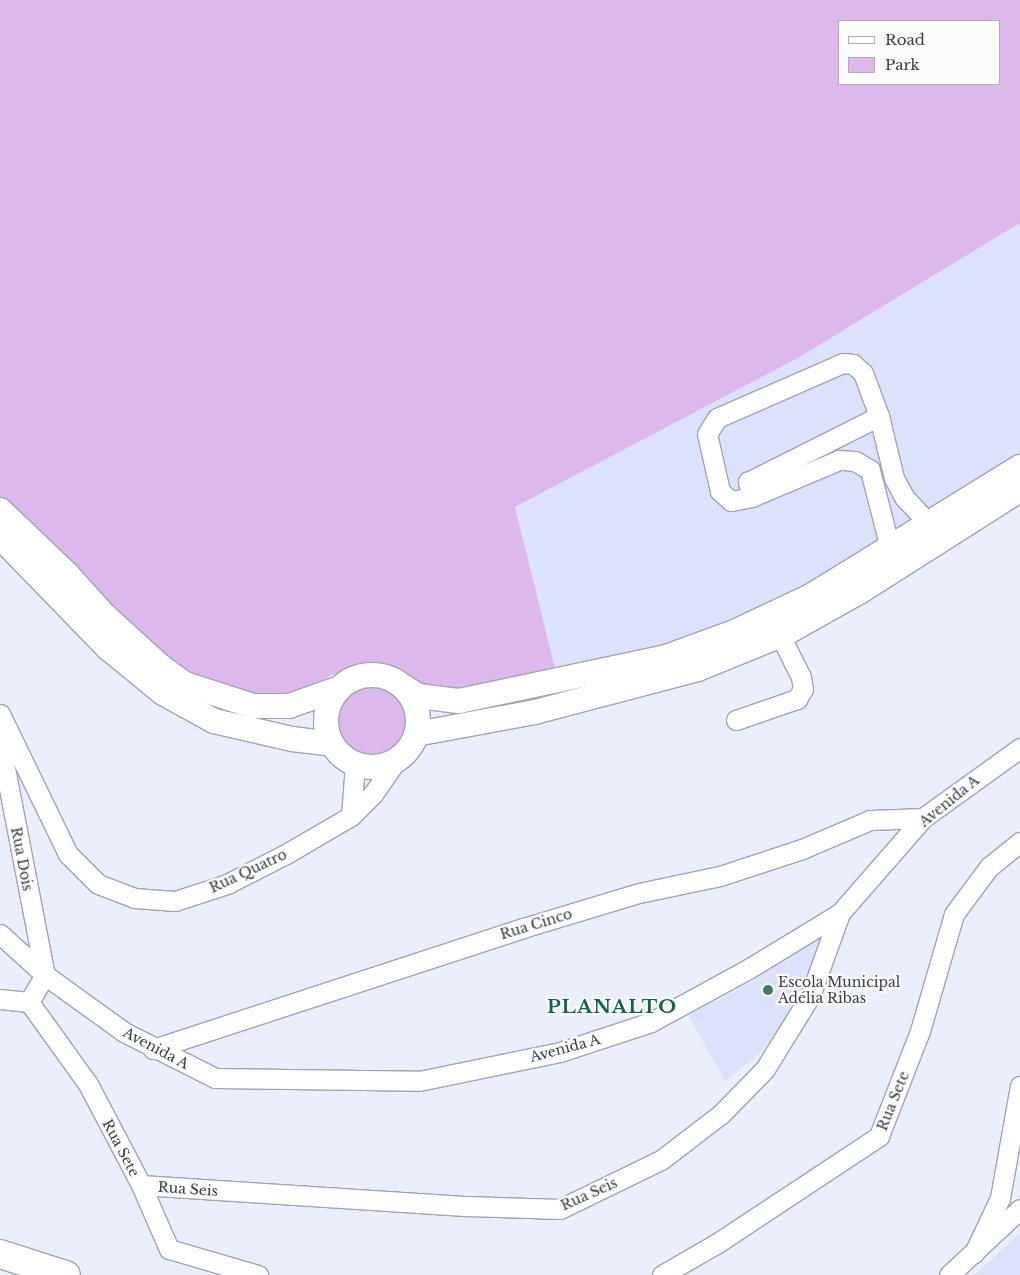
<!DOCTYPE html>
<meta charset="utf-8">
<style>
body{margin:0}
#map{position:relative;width:1020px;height:1275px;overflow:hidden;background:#ebeffd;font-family:"Libre Baskerville",serif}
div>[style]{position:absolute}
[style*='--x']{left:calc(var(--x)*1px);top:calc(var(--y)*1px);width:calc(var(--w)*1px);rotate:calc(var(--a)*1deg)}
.built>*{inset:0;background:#dce2fb}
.green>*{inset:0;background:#ddb8ec}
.round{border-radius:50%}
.roads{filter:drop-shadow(1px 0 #9ea3ba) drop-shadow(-1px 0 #9ea3ba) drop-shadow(0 1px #9ea3ba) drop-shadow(0 -1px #9ea3ba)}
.minor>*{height:19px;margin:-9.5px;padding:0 9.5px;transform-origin:9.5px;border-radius:9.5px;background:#fff}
.major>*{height:24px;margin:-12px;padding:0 12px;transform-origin:12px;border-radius:12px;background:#fff}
.major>.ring{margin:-12px;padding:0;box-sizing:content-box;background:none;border:24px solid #fff;border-radius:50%}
.highway>*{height:28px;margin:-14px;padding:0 14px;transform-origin:14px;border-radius:14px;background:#fff}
.dots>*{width:14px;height:14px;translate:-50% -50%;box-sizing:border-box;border:2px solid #fcfcfc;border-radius:50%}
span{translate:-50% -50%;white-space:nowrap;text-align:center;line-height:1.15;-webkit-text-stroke:4.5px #fcfcfc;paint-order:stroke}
.street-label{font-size:14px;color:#3a3c46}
.poi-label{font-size:14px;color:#3a3c46}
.left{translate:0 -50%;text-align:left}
.district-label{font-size:19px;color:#126350;font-weight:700;letter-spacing:1px}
.legend{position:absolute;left:838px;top:20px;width:162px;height:65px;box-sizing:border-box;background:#fcfcfc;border:1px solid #aeafb3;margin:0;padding:6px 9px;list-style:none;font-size:15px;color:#3a3c46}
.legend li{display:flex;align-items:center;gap:10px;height:25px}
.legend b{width:25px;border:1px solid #aeafb3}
</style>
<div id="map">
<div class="built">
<div style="clip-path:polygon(1020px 223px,1020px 459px,884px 545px,748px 617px,673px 645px,557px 676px,515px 507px,796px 359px)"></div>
<div style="clip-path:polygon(829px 920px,824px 948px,784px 1024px,760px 1053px,725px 1081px,687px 1013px,718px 1000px,753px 981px)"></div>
<div style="clip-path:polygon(1020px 1233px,1020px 1275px,975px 1275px)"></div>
</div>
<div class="green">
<div style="clip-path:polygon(evenodd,0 0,1020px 0,1020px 223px,796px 359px,515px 507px,557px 676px,450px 697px,405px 684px,383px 670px,359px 668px,332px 675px,284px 701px,194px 683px,0 502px,0 0,839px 21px,999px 21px,999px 84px,839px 84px,839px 21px)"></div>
<div class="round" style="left:332px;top:681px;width:76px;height:76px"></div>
</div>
<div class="roads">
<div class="minor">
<div style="--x:752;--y:497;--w:21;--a:169"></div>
<div style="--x:731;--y:501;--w:15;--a:-138"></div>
<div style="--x:720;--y:491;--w:58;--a:-102.8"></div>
<div style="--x:707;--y:434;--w:19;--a:-58"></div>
<div style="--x:717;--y:418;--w:137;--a:-23.6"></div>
<div style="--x:843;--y:363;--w:10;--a:6"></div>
<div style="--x:853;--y:364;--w:13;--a:42"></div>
<div style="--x:863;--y:373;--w:46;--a:69.6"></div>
<div style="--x:890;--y:548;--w:81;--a:-104.4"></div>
<div style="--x:870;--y:470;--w:17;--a:-149"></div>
<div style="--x:855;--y:461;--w:16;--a:-176"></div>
<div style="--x:839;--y:460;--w:95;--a:157"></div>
<div style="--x:752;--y:497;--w:16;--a:-105"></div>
<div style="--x:748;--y:482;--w:147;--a:-26.7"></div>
<div style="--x:879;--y:416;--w:64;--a:76.4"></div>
<div style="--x:894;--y:478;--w:21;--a:62"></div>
<div style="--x:904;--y:497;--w:37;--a:47"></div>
<div style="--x:0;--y:714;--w:156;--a:64.1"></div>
<div style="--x:68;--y:854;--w:42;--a:45"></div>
<div style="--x:98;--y:884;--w:39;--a:21"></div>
<div style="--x:134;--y:898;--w:41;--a:4.2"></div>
<div style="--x:175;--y:901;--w:55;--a:-18.1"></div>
<div style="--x:227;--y:884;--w:66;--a:-27"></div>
<div style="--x:286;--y:854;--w:75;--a:-30.3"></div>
<div style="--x:351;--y:816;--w:31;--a:-45"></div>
<div style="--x:373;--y:794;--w:44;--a:-55.2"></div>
<div style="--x:736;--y:720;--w:65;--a:-19"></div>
<div style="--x:797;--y:699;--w:12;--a:-59"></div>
<div style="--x:803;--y:689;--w:12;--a:-99"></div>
<div style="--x:801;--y:677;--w:47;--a:-116.6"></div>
<div style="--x:0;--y:742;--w:237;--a:79.1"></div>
<div style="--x:351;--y:816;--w:52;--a:-85.6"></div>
<div style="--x:0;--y:934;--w:61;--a:42.3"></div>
<div style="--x:45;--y:975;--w:97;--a:35.8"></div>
<div style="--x:124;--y:1032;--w:102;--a:26.8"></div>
<div style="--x:215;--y:1078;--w:204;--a:0.8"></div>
<div style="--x:419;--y:1081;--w:144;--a:-11.6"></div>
<div style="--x:560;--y:1052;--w:96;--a:-18.2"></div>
<div style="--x:651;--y:1022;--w:113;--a:-28.6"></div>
<div style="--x:750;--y:968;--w:105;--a:-31.4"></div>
<div style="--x:840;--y:913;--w:126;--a:-48.9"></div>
<div style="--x:923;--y:818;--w:120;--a:-35.8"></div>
<div style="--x:45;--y:975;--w:31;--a:121"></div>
<div style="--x:29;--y:1002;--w:101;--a:54.3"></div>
<div style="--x:88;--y:1084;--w:114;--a:62.3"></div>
<div style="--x:141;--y:1185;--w:70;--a:66.4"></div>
<div style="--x:169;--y:1249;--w:93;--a:16.3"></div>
<div style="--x:0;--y:999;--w:29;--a:6"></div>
<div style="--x:153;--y:1049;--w:389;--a:-18.1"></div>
<div style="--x:523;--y:928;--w:121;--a:-16.8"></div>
<div style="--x:639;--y:893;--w:83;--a:-11.9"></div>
<div style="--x:720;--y:876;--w:86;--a:-18.2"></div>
<div style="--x:802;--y:849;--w:74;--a:-23.1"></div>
<div style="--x:870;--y:820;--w:53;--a:-2.2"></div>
<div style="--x:141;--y:1185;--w:328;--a:3.7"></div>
<div style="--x:468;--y:1206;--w:92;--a:1.9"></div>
<div style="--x:560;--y:1209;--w:112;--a:-25.9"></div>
<div style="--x:661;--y:1160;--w:76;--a:-37.5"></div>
<div style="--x:721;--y:1114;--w:63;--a:-45.6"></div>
<div style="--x:765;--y:1069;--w:86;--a:-58.3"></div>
<div style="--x:810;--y:996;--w:88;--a:-70.1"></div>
<div style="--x:974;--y:1253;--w:61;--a:-64.7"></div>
<div style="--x:1000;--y:1198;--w:114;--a:-79.9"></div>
<div style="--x:662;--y:1275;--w:62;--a:-29.9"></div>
<div style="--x:716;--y:1244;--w:196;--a:-33.5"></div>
<div style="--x:879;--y:1136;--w:113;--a:-68.7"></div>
<div style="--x:920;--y:1031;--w:122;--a:-73.8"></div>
<div style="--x:954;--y:914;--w:59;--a:-53.3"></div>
<div style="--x:989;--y:867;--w:40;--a:-39"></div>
<div style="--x:949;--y:1275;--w:97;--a:-42.9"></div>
</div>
<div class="major">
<div style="--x:0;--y:510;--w:93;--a:43.7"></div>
<div style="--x:67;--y:574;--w:55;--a:47.9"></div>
<div style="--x:104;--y:615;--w:76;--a:42.3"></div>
<div style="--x:160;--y:666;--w:31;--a:36"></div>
<div style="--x:185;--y:684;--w:71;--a:17.9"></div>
<div style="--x:253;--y:706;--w:36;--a:0"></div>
<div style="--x:289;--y:706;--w:54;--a:-19.4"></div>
<div style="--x:0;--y:537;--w:155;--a:45.8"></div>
<div style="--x:108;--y:648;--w:71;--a:39.3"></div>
<div style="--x:163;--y:693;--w:58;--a:28.8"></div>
<div style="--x:214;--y:721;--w:80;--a:13"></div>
<div style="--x:292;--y:739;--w:40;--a:7.1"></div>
<div class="ring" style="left:326px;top:675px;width:68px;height:68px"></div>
<div style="--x:396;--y:682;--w:26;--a:32"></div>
<div style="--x:418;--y:696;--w:41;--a:7"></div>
<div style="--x:459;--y:701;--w:212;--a:-12"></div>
<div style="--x:666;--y:657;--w:70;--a:-20"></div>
<div style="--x:732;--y:633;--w:87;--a:-25.1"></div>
<div style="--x:811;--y:596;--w:246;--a:-31.7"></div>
<div style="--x:416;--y:734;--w:121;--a:-10.5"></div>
<div style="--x:535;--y:712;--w:169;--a:-14.8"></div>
<div style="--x:698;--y:669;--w:95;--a:-22.2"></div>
<div style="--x:786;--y:633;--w:84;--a:-29.3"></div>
<div style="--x:859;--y:592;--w:191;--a:-32.4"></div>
</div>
<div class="highway">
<div style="--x:0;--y:1254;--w:69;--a:17.7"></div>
</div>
</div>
<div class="dots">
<div style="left:768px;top:990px;background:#3b7a68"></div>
</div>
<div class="street-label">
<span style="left:949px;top:801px;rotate:-39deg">Avenida A</span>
<span style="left:22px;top:859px;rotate:79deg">Rua Dois</span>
<span style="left:248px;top:871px;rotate:-25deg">Rua Quatro</span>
<span style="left:536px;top:924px;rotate:-17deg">Rua Cinco</span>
<span style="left:156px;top:1048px;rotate:28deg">Avenida A</span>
<span style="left:565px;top:1048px;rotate:-15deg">Avenida A</span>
<span style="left:893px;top:1101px;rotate:-68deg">Rua Sete</span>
<span style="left:121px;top:1148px;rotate:62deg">Rua Sete</span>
<span style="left:188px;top:1189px;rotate:4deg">Rua Seis</span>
<span style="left:589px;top:1194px;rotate:-24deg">Rua Seis</span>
</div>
<div class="poi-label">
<span class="left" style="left:778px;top:990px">Escola Municipal<br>Adélia Ribas</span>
</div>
<div class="district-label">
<span style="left:612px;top:1007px">PLANALTO</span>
</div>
<ul class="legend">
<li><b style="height:6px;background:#fff"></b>Road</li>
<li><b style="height:14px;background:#ddb8ec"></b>Park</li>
</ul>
</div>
